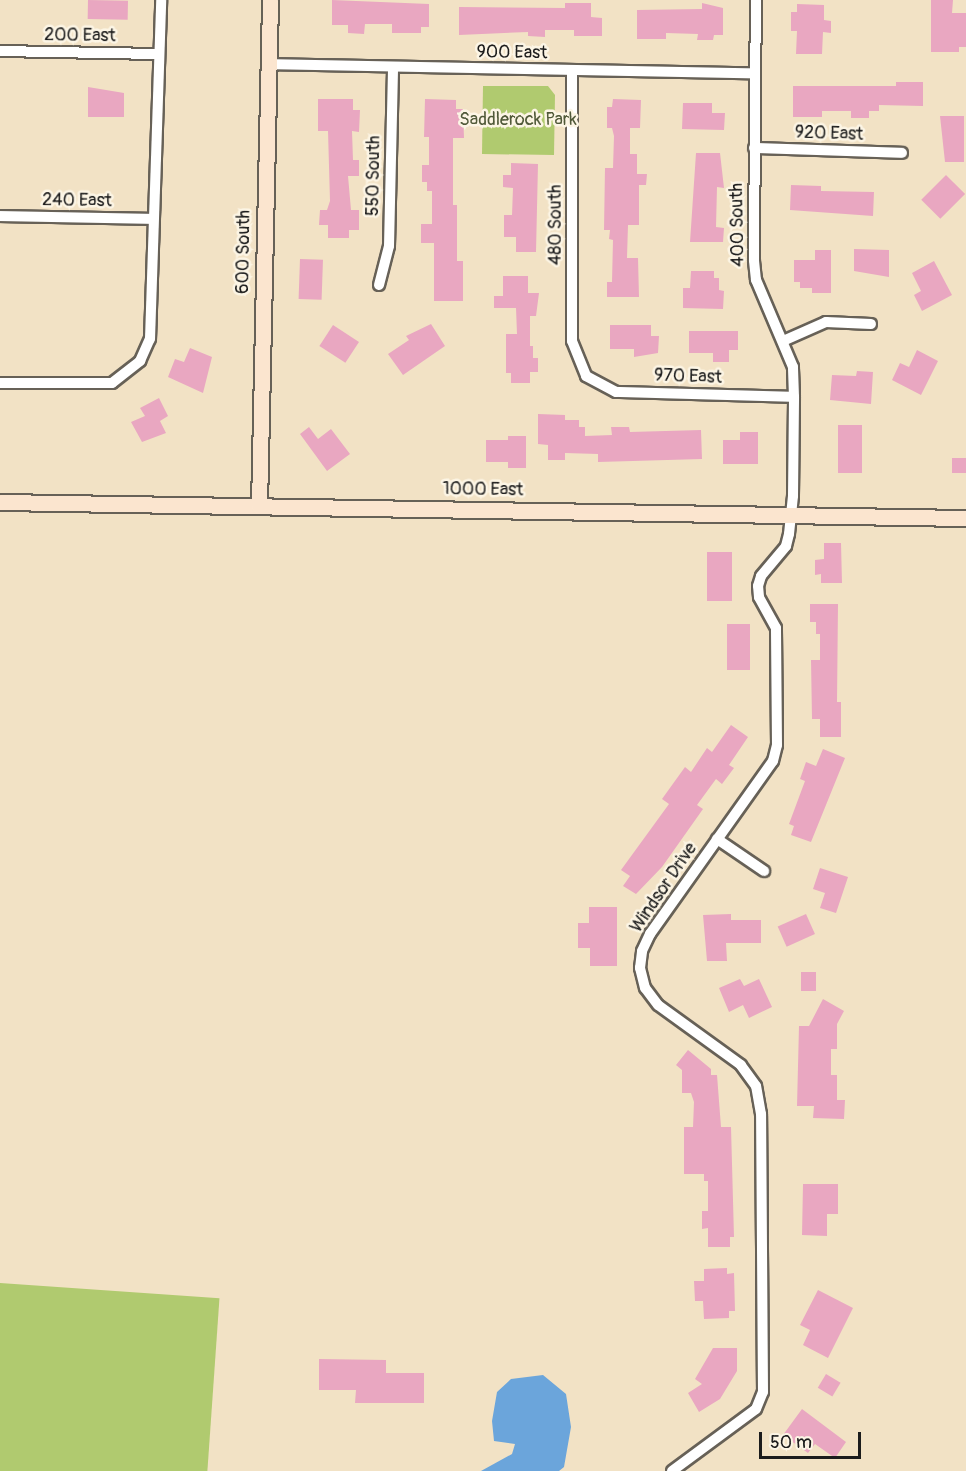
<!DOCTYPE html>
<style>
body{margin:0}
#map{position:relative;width:966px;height:1471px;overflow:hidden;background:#f2e2c5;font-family:Pangolin,sans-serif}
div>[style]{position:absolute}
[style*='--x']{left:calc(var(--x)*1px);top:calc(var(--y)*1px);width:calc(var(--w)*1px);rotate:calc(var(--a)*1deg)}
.green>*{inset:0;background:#b0ca6f;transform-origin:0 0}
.water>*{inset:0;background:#6ba5db}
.building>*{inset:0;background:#e9a7c1;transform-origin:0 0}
.roads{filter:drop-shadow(2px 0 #676157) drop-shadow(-2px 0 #676157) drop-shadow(0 2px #676157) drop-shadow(0 -2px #676157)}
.street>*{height:10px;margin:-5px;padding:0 5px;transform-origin:5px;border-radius:5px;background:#fff}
.secondary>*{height:15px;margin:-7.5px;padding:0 7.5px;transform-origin:7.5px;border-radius:7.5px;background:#fbe5cf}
span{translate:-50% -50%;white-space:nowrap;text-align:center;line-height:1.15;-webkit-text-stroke:5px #fcf5e5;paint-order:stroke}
.street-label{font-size:18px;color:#1c1c1c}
.park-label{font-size:18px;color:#505939}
.scale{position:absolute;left:759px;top:1432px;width:102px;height:27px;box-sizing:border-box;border:3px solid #1c1c1c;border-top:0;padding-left:8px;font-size:18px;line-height:21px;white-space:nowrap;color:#1c1c1c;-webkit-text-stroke:4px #fcf5e5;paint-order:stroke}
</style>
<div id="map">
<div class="green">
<div style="clip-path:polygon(483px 86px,548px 86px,555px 95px,554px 155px,482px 154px)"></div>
<div style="left:0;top:1283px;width:220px;height:188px;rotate:4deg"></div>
</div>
<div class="water">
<div style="clip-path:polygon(543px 1375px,566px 1394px,571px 1427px,564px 1467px,559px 1471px,481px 1471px,512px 1454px,515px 1444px,494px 1441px,492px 1421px,497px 1392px,511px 1379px)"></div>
</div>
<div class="building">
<div style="left:88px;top:0;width:40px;height:19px;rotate:1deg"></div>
<div style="clip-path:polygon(332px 0,429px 4px,429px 27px,421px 27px,421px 33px,392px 33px,392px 24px,365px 24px,364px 34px,348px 33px,348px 25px,332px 25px)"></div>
<div style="clip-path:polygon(931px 0,953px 0,952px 13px,966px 13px,966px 47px,959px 47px,959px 52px,931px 52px)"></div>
<div style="clip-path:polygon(565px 3px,591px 3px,591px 17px,602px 18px,602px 36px,574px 36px,574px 30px,545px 30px,545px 37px,528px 36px,528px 32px,459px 35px,459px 7px,565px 8px)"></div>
<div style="clip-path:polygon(702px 3px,723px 8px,723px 35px,714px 35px,713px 40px,697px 40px,698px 34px,666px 33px,666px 39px,637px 39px,637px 10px,702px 9px)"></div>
<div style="clip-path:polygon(797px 4px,824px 5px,824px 20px,831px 21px,831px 33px,823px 32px,822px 54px,796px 54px,797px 31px,791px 31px,791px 12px,797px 12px)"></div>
<div style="clip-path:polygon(896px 82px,923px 82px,923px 106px,879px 105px,879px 111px,869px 111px,869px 118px,851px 118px,851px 111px,822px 111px,822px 117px,793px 117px,793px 86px,896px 86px)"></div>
<div style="clip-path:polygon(88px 87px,124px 93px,124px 117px,88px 117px)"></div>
<div style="clip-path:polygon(318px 99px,353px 99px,353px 110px,360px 110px,359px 132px,352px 131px,353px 160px,359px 160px,359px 176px,348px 176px,351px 210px,359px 210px,359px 230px,349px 230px,349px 238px,328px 238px,328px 225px,319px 225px,320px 210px,327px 210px,330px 201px,328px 131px,318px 131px)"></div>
<div style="clip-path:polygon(425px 99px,456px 100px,456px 109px,463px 109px,464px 138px,453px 138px,453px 205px,457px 205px,457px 261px,463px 261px,463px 301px,434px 301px,434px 243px,421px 243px,421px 224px,432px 224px,432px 191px,427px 191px,427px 182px,422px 182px,422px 165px,429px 165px,429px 137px,424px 137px)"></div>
<div style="clip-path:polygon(613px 99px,641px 100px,640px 128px,630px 128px,630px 154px,637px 154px,637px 174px,647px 174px,646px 185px,639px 185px,639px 225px,628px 225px,627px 258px,638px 258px,639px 297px,607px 297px,607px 282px,612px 282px,613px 240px,609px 239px,610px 230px,604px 230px,605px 168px,613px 168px,614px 136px,612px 128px,607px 128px,607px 107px,612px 107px)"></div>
<div style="clip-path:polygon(683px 103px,712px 103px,712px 113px,725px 113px,724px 130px,682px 129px)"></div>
<div style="clip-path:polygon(940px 116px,964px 116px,964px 162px,945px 162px)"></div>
<div style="clip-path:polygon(696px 153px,720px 153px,724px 188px,717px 187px,716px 227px,724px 228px,723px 242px,690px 242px)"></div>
<div style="clip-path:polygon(511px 163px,538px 164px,536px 252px,516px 252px,516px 237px,504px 237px,504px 215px,512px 215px,513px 188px,503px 187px,503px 175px,511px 175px)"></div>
<div style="left:946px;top:175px;width:27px;height:35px;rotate:45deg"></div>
<div style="clip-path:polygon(791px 185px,821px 186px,821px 191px,874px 192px,873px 216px,790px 210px)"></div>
<div style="clip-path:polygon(854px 249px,889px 250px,889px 277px,854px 271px)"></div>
<div style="clip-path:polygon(815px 250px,831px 250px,831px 293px,812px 293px,812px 288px,800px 288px,800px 282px,794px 282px,794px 260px,815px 260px)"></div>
<div style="left:300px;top:259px;width:23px;height:40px;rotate:2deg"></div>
<div style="clip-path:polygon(934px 261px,952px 295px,922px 311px,914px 295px,921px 291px,912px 273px)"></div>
<div style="clip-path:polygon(691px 271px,714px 271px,714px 278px,719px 278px,719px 290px,724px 291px,723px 309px,683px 308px,683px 288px,690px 288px)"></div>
<div style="clip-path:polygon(503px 276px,528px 276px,528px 293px,539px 293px,536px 316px,530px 316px,530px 346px,533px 346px,533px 358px,538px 358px,538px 372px,530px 372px,530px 383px,511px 383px,511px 373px,506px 373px,506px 334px,517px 334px,516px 308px,494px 308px,494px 296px,503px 296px)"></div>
<div style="clip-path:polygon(431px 324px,445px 346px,403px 375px,388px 354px,409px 340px,406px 336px)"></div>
<div style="left:333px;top:325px;width:31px;height:25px;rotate:33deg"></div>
<div style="clip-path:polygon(610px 325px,651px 325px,651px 336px,659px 336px,658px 353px,634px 357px,634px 349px,610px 349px)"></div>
<div style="clip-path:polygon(689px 331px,738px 331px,738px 350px,729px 350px,729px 362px,713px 362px,713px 353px,689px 353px)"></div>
<div style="clip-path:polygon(190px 348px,212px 357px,203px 393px,168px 377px,175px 359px,184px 362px)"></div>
<div style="clip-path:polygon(917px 350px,938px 361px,921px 395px,892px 380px,900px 363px,909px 367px)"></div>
<div style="clip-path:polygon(857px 371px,873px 372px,871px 404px,830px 400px,832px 375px,856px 376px)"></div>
<div style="clip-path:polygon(159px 398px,168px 416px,160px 421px,166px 433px,142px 442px,131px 422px,145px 416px,140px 408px)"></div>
<div style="clip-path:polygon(538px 414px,565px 415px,565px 420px,579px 420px,579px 427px,585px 427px,585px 436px,612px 435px,611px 427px,629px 427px,630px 432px,701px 430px,702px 459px,598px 462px,598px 454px,565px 453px,565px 460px,548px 460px,548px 445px,538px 444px)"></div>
<div style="left:838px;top:425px;width:24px;height:48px"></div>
<div style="clip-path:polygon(309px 427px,318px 439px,331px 429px,350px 454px,327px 471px,300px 434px)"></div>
<div style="clip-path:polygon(740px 432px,758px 432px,758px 464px,723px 464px,723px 440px,740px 440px)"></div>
<div style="clip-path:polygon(508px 436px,526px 436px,526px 468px,508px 468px,508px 462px,486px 462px,486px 440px,508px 440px)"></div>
<div style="left:952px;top:458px;width:14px;height:15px"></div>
<div style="clip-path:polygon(824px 543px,841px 543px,842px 583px,821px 583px,821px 574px,815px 575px,815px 560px,824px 559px)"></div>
<div style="left:707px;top:552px;width:25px;height:49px"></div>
<div style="clip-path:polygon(810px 604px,838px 604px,837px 702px,841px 702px,841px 737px,820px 737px,820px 719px,812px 719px,811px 660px,820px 660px,820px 634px,816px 634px,816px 622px,810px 622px)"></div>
<div style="left:727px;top:624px;width:23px;height:46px"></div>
<div style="clip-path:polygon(731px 725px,748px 737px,729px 765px,734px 768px,722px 784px,716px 779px,697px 805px,703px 809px,662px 867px,636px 894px,623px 886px,630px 876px,621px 870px,669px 804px,662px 799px,685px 767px,691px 772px,707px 748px,712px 752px)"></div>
<div style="clip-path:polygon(823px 749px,845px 758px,811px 842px,791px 835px,794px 826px,789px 824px,805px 781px,800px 779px,806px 762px,816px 766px)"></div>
<div style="clip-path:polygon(820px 868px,848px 877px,836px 913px,820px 908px,825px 893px,813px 889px)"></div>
<div style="clip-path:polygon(589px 907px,617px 907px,617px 966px,590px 966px,590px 948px,578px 948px,578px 923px,589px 923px)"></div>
<div style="clip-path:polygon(731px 914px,731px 920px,761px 920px,761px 943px,726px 943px,727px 961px,707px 961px,703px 915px)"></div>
<div style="left:806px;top:914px;width:22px;height:31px;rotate:66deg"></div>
<div style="left:801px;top:972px;width:15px;height:19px"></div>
<div style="clip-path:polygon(740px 979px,744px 986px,759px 979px,772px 1007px,749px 1018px,743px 1005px,729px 1012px,719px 988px)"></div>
<div style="clip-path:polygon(823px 999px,844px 1011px,837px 1024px,837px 1049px,831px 1049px,831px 1075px,837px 1075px,837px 1100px,845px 1100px,844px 1119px,813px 1118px,814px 1106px,797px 1106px,799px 1026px,809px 1026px)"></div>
<div style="clip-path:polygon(688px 1050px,711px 1069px,711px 1075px,717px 1075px,721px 1127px,731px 1127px,734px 1237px,730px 1237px,730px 1247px,708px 1247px,708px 1228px,702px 1229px,702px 1211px,708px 1211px,708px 1181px,704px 1181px,704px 1174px,684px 1174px,684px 1127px,693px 1127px,694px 1102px,691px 1093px,682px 1093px,682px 1070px,676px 1065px)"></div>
<div style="clip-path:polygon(803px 1184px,838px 1184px,838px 1214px,827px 1214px,827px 1236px,802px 1235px)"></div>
<div style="clip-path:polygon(727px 1268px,727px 1274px,734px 1273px,735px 1311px,729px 1311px,729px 1318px,704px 1319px,703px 1301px,695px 1301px,694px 1281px,704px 1281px,704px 1269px)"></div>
<div style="clip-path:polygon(818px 1290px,853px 1308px,828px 1358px,803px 1345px,810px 1330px,800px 1325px)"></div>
<div style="clip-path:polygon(713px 1348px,737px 1348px,737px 1371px,720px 1399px,699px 1412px,688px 1393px,702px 1384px,695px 1379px)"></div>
<div style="clip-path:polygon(319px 1359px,386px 1360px,386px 1373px,424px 1373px,424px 1403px,355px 1403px,356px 1390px,319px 1390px)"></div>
<div style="left:826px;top:1374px;width:17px;height:16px;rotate:31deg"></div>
<div style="clip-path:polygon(802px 1409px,846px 1442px,835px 1458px,815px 1444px,808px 1453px,783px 1435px)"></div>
</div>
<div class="roads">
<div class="street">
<div style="--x:0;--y:51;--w:159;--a:1.1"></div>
<div style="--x:268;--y:64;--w:487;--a:1.1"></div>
<div style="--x:572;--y:71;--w:270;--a:90"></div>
<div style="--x:572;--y:341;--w:38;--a:68"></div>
<div style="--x:586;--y:376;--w:34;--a:28"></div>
<div style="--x:616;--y:392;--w:178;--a:1.6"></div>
<div style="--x:754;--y:148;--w:148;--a:1.9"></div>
<div style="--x:0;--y:216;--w:153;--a:1.1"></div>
<div style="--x:379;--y:285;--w:40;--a:-75.6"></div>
<div style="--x:389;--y:246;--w:179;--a:-88.7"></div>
<div style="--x:783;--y:341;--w:47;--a:-23.8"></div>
<div style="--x:826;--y:322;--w:45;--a:2.5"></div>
<div style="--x:0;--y:383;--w:112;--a:0"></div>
<div style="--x:112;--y:383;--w:36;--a:-38"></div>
<div style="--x:140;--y:361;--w:24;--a:-66"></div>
<div style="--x:150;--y:339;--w:339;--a:-88.1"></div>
<div style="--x:717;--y:839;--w:57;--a:34.2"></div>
<div style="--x:672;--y:1471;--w:104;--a:-36.4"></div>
<div style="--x:756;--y:1409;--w:18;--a:-68"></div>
<div style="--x:763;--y:1392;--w:278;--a:-90.4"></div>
<div style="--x:761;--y:1114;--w:28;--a:-100"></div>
<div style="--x:756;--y:1086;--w:26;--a:-126"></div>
<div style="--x:741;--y:1065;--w:102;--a:-144.1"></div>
<div style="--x:658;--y:1005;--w:21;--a:-127"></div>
<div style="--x:645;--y:988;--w:21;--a:-104"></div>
<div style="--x:640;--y:968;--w:17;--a:-83"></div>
<div style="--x:642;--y:951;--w:19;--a:-65"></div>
<div style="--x:650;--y:934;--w:212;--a:-54.6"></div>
<div style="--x:773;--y:761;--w:16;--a:-76"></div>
<div style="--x:777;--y:745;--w:117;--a:-90.5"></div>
<div style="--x:776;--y:628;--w:35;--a:-119"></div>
<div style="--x:759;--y:597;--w:11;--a:-95"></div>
<div style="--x:758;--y:586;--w:10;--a:-73"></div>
<div style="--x:761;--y:576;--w:39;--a:-50"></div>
<div style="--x:786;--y:546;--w:12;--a:-76"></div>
<div style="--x:789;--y:534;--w:38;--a:-84"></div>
<div style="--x:793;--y:496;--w:99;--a:-89.4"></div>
<div style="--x:794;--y:397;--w:30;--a:-92"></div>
<div style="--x:793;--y:367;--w:95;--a:-113"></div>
<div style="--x:756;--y:280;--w:20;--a:-96"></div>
<div style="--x:754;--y:260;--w:260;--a:-89.6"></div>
</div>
<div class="secondary">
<div style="--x:0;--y:502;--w:966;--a:0.95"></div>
<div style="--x:259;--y:506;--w:506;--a:-88.75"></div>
</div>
</div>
<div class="street-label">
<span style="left:80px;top:36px;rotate:1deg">200 East</span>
<span style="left:512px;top:53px;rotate:1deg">900 East</span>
<span style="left:829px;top:134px;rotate:2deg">920 East</span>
<span style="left:374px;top:176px;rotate:-89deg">550 South</span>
<span style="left:77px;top:201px;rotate:1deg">240 East</span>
<span style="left:556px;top:225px;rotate:-90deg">480 South</span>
<span style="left:738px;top:225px;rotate:-91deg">400 South</span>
<span style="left:244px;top:252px;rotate:-89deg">600 South</span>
<span style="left:688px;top:377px;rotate:2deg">970 East</span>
<span style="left:483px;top:490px;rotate:1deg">1000 East</span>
<span style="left:664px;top:888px;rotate:-56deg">Windsor Drive</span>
</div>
<div class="park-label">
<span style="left:518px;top:120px">Saddlerock Park</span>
</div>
<div class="scale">50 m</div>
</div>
